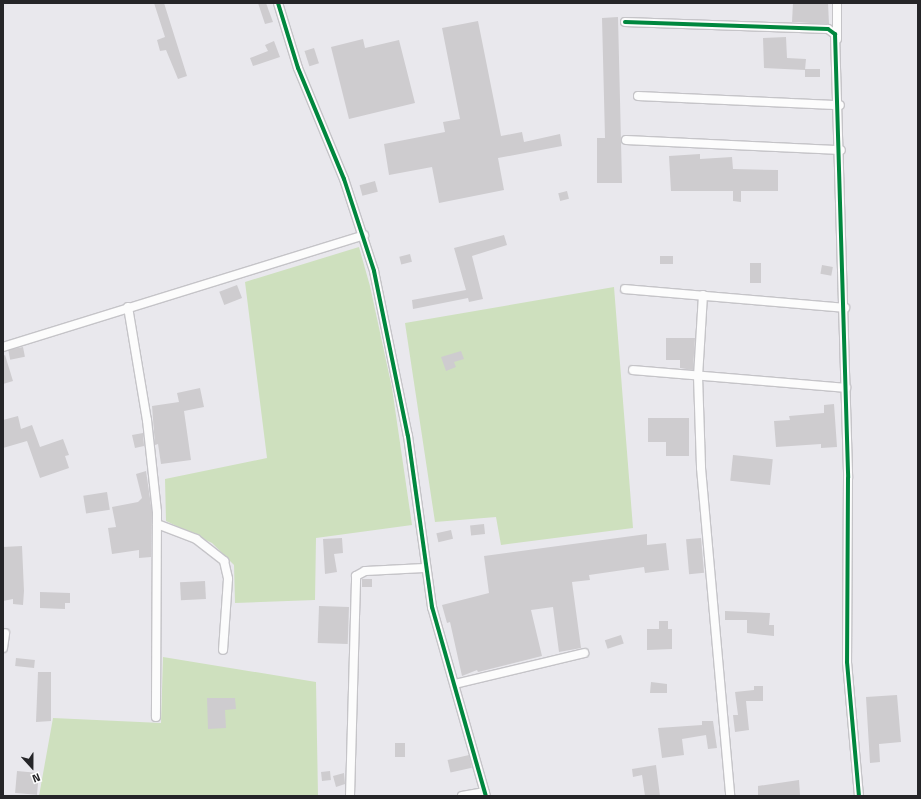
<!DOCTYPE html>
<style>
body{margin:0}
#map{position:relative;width:921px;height:799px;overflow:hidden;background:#e9e8ed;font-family:"Titillium Web",sans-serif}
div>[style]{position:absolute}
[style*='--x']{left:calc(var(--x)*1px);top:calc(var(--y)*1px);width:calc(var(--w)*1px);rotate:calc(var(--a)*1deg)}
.green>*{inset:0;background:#cee0be}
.building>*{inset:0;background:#cecccf;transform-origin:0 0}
.roads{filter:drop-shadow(1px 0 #c5c4c8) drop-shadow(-1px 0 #c5c4c8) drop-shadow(0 1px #c5c4c8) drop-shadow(0 -1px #c5c4c8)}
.minor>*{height:8px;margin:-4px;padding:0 4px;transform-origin:4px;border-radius:4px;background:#fcfcfc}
.cycleway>*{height:4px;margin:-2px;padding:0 2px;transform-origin:2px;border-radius:2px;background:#00873e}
span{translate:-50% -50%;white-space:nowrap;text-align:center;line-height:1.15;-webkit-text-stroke:3px #fff;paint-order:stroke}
.frame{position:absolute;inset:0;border:4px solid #252528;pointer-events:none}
.north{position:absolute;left:12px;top:747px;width:40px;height:40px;-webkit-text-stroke:3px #fff;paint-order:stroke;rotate:159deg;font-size:11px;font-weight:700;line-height:16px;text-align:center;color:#252528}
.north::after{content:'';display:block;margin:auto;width:14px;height:18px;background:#252528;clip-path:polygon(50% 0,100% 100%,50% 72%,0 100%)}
</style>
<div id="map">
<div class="green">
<div style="clip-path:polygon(359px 247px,370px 286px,392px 388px,412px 525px,316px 538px,315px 600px,235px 603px,234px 565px,212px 543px,166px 521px,165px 479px,267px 458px,245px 282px)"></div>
<div style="clip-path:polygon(614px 287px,633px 528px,501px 545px,496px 517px,435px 522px,405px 323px)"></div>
<div style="clip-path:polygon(163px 657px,316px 682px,318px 796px,39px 796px,53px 718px,161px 723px)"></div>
</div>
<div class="building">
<div style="clip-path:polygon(154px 3px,164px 3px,187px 76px,178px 79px,166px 50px,160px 51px,157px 40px,165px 37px)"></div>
<div style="clip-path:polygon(258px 3px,266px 3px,273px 22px,265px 24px)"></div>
<div style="clip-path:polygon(793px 3px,828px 3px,829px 24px,792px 22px)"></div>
<div style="clip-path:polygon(618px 17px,622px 183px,597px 183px,597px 138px,605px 138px,602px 18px)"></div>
<div style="clip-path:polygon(478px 21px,501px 136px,522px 132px,524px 142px,560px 134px,562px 146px,498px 158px,504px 190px,439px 203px,432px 167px,389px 175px,384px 144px,445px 132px,443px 122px,460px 119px,442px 28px)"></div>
<div style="clip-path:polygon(786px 37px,787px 58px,806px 59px,805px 70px,764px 68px,763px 38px)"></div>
<div style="clip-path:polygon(363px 39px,365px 48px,399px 40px,415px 103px,349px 119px,331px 47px)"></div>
<div style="clip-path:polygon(274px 41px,280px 57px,253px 66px,250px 58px,268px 51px,265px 45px)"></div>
<div style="left:314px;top:48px;width:16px;height:10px;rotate:72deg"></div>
<div style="left:805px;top:69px;width:15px;height:8px"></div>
<div style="clip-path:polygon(700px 154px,700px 159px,732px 157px,733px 169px,778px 170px,778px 191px,741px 191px,741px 202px,733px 201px,733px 191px,671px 191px,669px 156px)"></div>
<div style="left:375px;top:181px;width:11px;height:16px;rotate:75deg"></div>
<div style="left:567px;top:191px;width:8px;height:9px;rotate:76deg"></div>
<div style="clip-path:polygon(504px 235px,507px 245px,472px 256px,483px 299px,469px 302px,468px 298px,413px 309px,412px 300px,466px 290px,454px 248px)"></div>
<div style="left:410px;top:254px;width:8px;height:11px;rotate:76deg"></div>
<div style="left:660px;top:256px;width:13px;height:8px"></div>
<div style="left:750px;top:263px;width:11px;height:20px"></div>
<div style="left:822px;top:265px;width:11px;height:9px;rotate:10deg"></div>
<div style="left:237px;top:285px;width:14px;height:19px;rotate:69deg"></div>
<div style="clip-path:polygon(666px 338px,695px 338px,693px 370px,680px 368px,680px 360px,666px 360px)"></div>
<div style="left:23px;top:347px;width:10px;height:15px;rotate:79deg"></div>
<div style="clip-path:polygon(461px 351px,464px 359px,454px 362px,456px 367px,446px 371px,441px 357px)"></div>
<div style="clip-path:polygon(5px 355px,13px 381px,3px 384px,3px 356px)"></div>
<div style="clip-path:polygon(200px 388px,204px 407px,184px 411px,191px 460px,161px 464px,158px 444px,155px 445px,152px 406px,179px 402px,177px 393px)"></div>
<div style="clip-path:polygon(834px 404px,837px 447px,821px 448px,821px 444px,776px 447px,774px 421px,790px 420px,789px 416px,824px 413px,824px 405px)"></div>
<div style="clip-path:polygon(18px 416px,21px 429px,32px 425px,40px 447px,63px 439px,69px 455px,65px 456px,69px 468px,40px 478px,27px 441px,3px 448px,3px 420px)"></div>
<div style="clip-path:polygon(648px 418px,689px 418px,689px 456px,666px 456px,666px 442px,648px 442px)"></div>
<div style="clip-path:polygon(143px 433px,144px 446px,135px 448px,132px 435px)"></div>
<div style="left:733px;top:455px;width:40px;height:26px;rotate:6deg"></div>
<div style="clip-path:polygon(146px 471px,152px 512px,151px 557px,139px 558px,139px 550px,112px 554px,108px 528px,116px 527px,112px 507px,138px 502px,142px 498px,136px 474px)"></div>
<div style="left:107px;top:492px;width:18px;height:24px;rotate:81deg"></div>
<div style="left:484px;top:524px;width:10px;height:14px;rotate:84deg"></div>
<div style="left:451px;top:530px;width:9px;height:15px;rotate:77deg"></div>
<div style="clip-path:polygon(647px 534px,647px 545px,666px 543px,669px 570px,645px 573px,644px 567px,589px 575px,590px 580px,572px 582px,581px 648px,559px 652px,553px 607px,531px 610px,542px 656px,478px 672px,477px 670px,462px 676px,450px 622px,447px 623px,442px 605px,489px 593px,484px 556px)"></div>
<div style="clip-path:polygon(342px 538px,343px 553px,334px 554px,337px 572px,325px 574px,323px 539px)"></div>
<div style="left:701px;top:538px;width:35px;height:15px;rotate:85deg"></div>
<div style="clip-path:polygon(22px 546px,24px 591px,23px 605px,13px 604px,13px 599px,3px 601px,3px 547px)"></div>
<div style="left:372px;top:579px;width:8px;height:10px;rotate:90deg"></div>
<div style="left:205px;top:581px;width:18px;height:25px;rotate:87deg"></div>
<div style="clip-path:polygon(40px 592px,70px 593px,70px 603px,65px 603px,65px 609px,40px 608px)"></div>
<div style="left:319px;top:606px;width:30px;height:37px;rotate:2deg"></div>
<div style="clip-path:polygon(725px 611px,770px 613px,769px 625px,774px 625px,774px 636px,747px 633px,747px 620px,725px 620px)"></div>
<div style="clip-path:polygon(659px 621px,668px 621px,668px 629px,672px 629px,672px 649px,647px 650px,647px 629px,659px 629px)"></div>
<div style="left:621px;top:635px;width:9px;height:17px;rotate:72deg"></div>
<div style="left:16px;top:658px;width:19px;height:8px;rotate:6deg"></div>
<div style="clip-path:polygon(38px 672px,51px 672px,51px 721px,36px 722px)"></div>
<div style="clip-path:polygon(651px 682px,667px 684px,667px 693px,650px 693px)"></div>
<div style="clip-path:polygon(754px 686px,763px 686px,763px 701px,746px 701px,749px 730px,735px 732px,733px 715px,738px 715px,735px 692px,754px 690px)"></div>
<div style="clip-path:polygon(897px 695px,901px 742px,879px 744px,880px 762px,870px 763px,866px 697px)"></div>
<div style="clip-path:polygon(207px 698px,235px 698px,236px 709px,225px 710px,226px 728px,208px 729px)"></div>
<div style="clip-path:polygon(702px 721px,713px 721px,717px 748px,708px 749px,706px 735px,682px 739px,684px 755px,662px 758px,658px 728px,702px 725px)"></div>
<div style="left:395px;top:743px;width:10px;height:14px"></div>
<div style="left:469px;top:755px;width:13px;height:22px;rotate:77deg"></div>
<div style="clip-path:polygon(656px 765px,660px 796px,645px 796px,642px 775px,633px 777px,632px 769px)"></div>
<div style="left:17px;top:771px;width:22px;height:22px;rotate:5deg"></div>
<div style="left:330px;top:771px;width:9px;height:9px;rotate:84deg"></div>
<div style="clip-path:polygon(344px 773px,345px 784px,336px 787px,333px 776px)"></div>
<div style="clip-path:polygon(799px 780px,800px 795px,758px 796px,758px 786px)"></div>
</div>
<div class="roads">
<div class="minor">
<div style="--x:278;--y:3;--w:68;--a:72.9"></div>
<div style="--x:298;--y:68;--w:120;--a:67.5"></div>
<div style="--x:344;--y:179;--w:97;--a:71.9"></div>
<div style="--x:374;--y:271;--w:168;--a:78.4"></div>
<div style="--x:408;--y:436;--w:173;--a:82"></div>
<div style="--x:432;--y:607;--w:197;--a:74.1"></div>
<div style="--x:837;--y:3;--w:36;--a:90"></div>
<div style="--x:625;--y:22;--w:203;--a:2"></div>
<div style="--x:828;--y:29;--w:9;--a:36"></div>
<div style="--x:835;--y:34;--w:444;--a:88.3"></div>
<div style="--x:848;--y:478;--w:184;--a:90.3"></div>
<div style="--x:847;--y:662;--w:135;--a:84.9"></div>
<div style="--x:638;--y:96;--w:202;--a:2.6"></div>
<div style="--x:626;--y:140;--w:215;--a:2.7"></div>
<div style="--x:625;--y:289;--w:221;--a:4.9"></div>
<div style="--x:703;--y:295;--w:81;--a:93.5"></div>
<div style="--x:698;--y:376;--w:92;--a:88.1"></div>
<div style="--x:701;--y:468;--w:329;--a:84.9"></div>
<div style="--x:128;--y:307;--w:115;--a:80.5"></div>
<div style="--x:147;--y:420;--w:93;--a:83.8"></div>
<div style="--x:157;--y:512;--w:205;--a:90.3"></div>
<div style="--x:3;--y:347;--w:378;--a:-17.2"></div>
<div style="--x:633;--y:370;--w:214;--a:4.8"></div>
<div style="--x:157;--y:524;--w:42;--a:21"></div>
<div style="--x:196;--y:539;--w:36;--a:38"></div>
<div style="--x:224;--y:561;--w:18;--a:77"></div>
<div style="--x:228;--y:579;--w:71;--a:94"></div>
<div style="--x:3;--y:648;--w:15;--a:-82"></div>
<div style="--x:455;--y:684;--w:133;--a:-13.5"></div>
<div style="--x:350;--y:796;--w:220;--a:-88.4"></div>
<div style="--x:356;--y:576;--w:10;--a:-29"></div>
<div style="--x:365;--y:571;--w:60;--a:-2.9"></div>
<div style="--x:462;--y:796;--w:23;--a:-10"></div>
</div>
</div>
<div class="cycleway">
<div style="--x:278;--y:3;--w:68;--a:72.9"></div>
<div style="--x:298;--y:68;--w:120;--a:67.5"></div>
<div style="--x:344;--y:179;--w:97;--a:71.9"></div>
<div style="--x:374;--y:271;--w:168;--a:78.4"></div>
<div style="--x:408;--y:436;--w:173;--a:82"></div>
<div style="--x:432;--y:607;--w:197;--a:74.1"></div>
<div style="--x:625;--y:22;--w:203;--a:2"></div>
<div style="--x:828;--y:29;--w:9;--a:36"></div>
<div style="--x:835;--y:34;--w:444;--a:88.3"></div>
<div style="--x:848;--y:478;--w:184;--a:90.3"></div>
<div style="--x:847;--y:662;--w:135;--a:84.9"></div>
</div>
<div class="frame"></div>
<div class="north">N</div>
</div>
